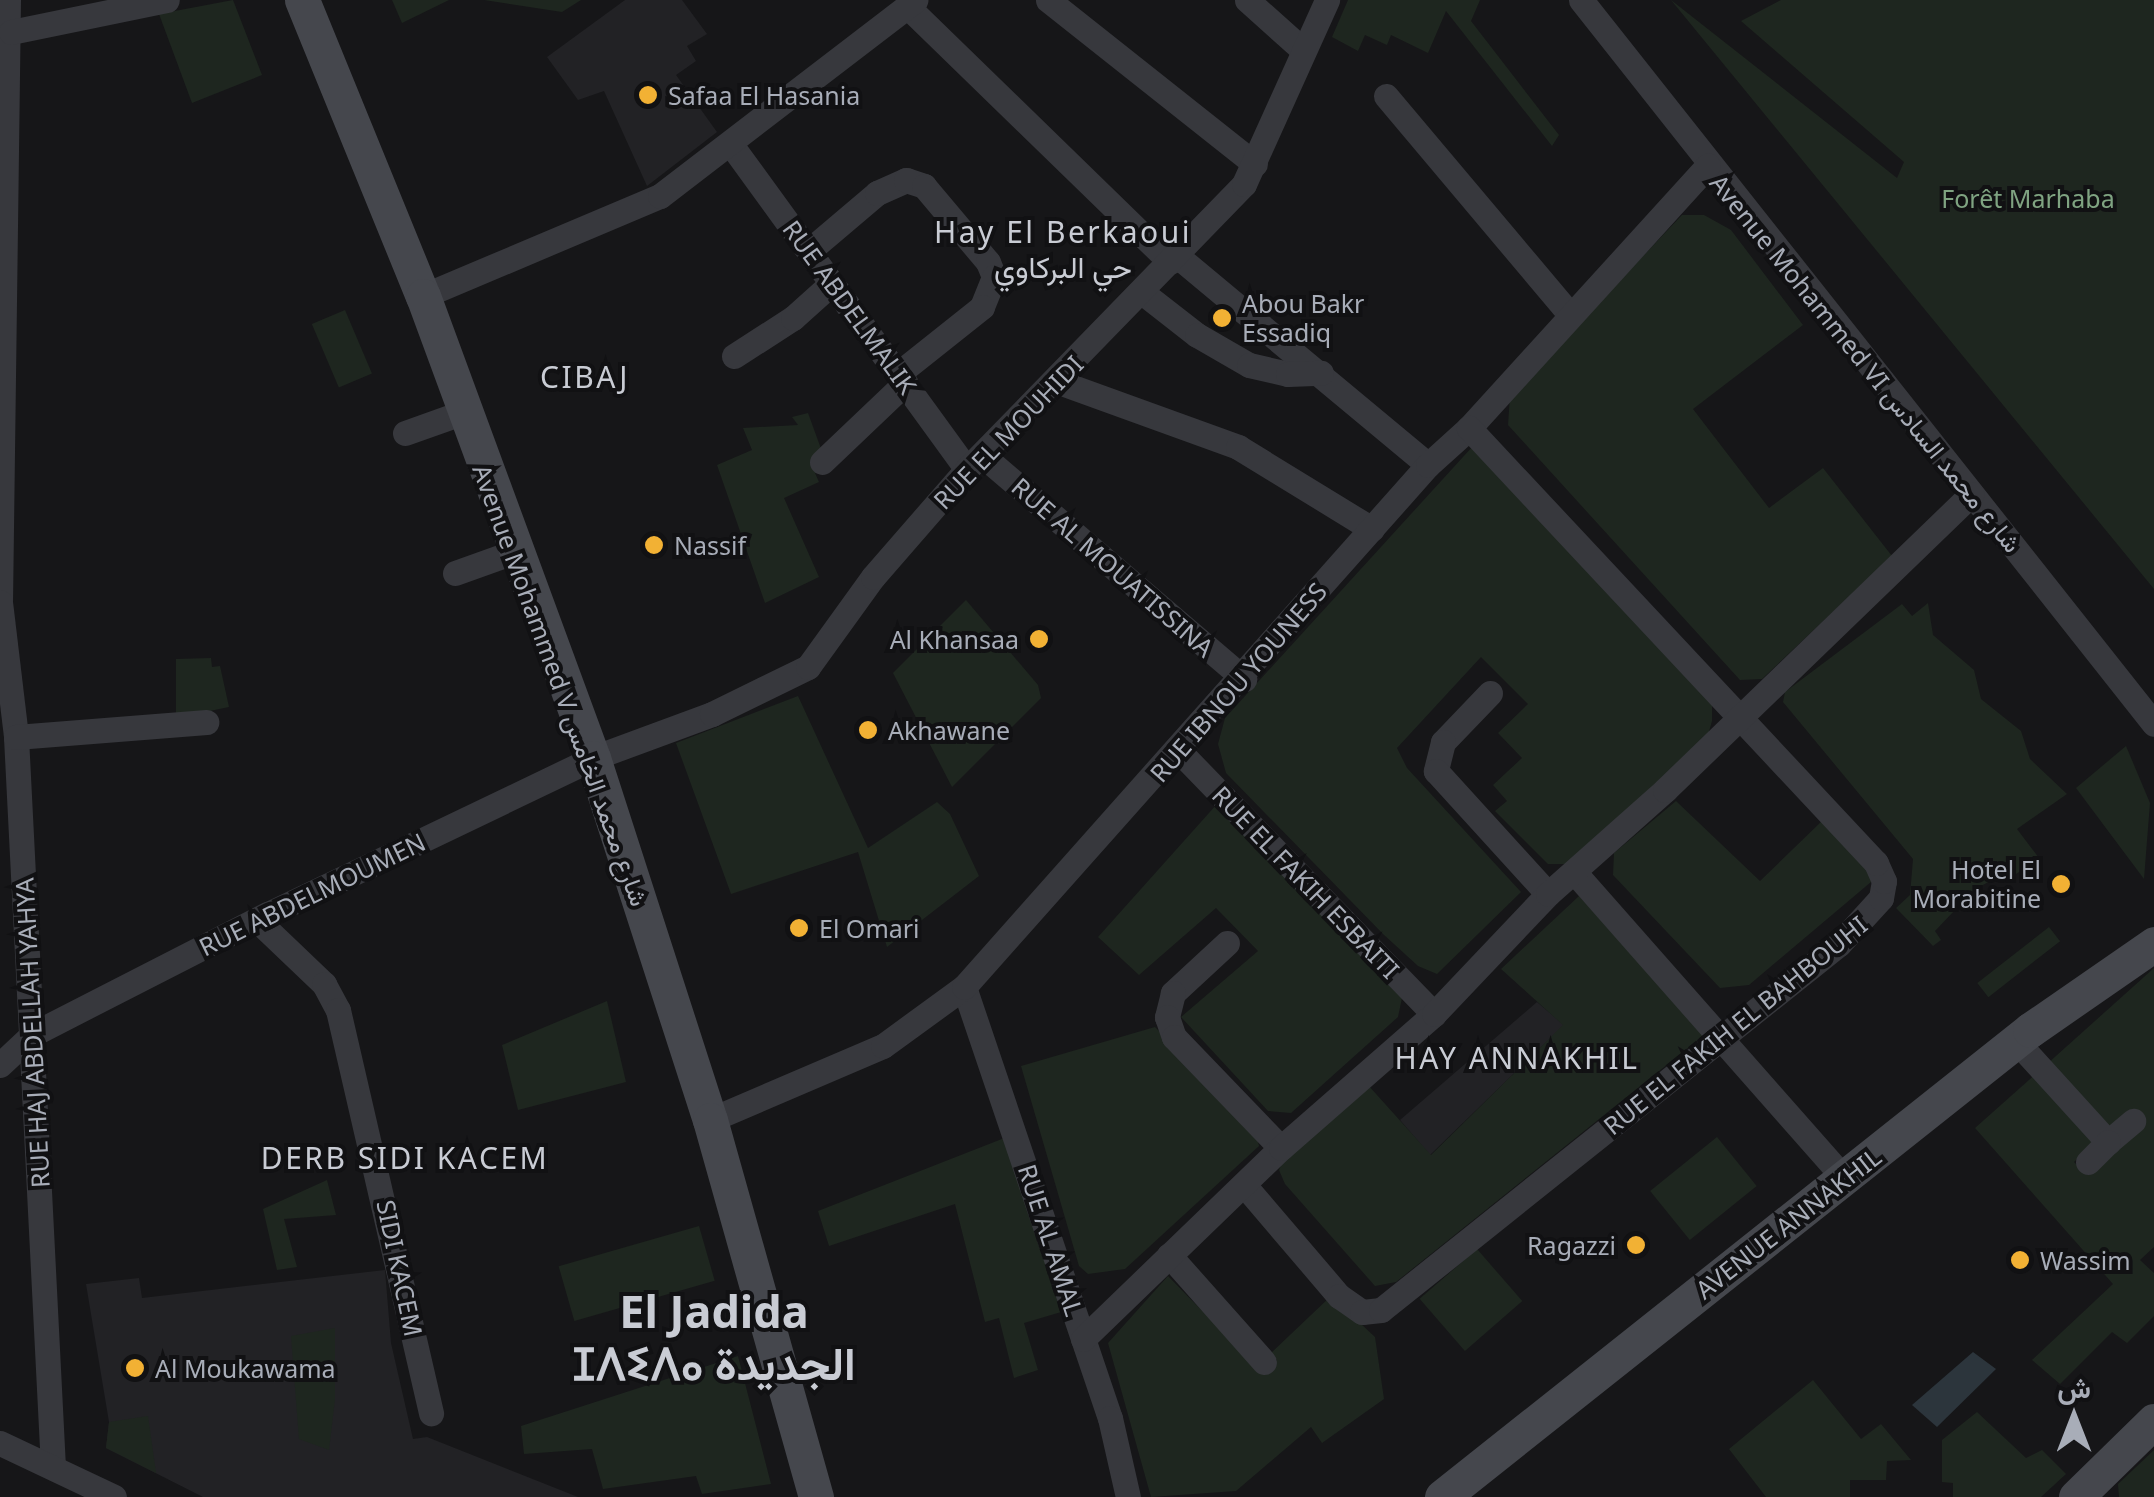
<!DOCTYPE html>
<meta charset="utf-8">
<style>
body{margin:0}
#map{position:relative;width:2154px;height:1497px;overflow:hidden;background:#161618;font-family:"Noto Sans",Vazirmatn,"Noto Sans Tifinagh",sans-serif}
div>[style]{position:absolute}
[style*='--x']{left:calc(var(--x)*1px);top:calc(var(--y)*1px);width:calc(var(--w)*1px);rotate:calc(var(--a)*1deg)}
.built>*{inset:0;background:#222225}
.green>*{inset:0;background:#1e261f;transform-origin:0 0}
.water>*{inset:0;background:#2c353c}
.street>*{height:25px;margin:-12.5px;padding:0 12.5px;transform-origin:12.5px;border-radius:12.5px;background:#37383d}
.secondary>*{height:35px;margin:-17.5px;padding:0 17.5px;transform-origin:17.5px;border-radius:17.5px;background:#45474d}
.dots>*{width:28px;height:28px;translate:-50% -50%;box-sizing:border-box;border:5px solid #111113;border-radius:50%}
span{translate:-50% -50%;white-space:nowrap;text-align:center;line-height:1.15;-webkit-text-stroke:8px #111113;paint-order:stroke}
.poi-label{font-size:25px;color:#a8adb8}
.left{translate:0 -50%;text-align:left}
.right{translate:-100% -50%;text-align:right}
.park-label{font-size:25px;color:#7fa381}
.street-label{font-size:25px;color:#a8adb8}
.quarter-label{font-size:30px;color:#c9ccd4;letter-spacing:2.5px}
.town-label{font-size:45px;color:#c9ccd4;font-weight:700}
.north{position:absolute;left:2024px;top:1367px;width:100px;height:100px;-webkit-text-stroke:8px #111113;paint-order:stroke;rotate:0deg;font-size:28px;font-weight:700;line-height:40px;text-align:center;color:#a8adb8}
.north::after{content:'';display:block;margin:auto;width:35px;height:45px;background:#a8adb8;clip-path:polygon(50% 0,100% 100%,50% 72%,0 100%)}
</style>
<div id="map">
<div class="built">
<div style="clip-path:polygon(625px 0,682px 0,707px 34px,687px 46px,696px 61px,676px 75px,717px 132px,647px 186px,604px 91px,578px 100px,547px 57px)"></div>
<div style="clip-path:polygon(1537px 1002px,1564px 1025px,1430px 1155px,1400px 1120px)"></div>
<div style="clip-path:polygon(385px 1270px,391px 1343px,413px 1439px,427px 1437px,578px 1497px,203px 1497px,106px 1448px,109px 1422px,86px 1284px,139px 1278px,142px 1298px)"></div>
</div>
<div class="green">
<div style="clip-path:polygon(233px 0,262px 75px,192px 103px,159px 14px)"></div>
<div style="clip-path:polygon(392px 0,449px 0,402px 23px)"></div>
<div style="clip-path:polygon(484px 0,581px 0,562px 12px)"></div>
<div style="clip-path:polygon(1348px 0,1480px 0,1471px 21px,1559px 135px,1552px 146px,1446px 11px,1428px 53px,1391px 35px,1387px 45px,1365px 35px,1358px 51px,1332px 37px)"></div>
<div style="clip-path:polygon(1671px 0,1897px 178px,1904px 162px,1741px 21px,1781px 0,2154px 0,2154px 589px)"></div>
<div style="clip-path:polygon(1682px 215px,1704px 215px,1731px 230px,1803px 325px,1693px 409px,1769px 508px,1823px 468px,1892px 556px,1762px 679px,1740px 680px,1508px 425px,1510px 396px)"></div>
<div style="left:345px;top:310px;width:69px;height:36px;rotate:67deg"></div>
<div style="clip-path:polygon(808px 413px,828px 468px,815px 473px,819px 482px,784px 498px,819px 577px,765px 603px,717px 465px,752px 450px,743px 428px,798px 425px,792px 417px)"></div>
<div style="clip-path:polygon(1473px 446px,1712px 704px,1712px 721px,1708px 735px,1568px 864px,1548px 864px,1495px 811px,1507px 801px,1493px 785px,1522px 758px,1498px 733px,1528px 704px,1481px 657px,1397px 748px,1407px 768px,1521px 892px,1437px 974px,1418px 966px,1383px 934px,1226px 773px,1218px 744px,1225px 718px)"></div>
<div style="clip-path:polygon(966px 600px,1038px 685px,1041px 698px,952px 787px,893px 673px)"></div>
<div style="clip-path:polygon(1928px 603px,1933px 635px,1974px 670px,1981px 699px,2021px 731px,2030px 759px,2067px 794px,2017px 829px,2039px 858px,2009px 879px,2004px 874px,1975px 889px,1935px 931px,1941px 940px,1933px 946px,1896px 908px,1910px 895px,1913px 859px,1783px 702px,1785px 692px,1902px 604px,1912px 616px)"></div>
<div style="clip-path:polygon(211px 658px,212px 667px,220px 666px,229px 707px,176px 718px,176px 659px)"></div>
<div style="clip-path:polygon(798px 696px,868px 848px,937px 802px,950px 814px,979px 876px,887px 947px,858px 852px,731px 894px,676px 743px)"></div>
<div style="clip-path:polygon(2126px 746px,2150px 803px,2144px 879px,2076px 788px)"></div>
<div style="clip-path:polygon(1676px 801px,1760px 881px,1824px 819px,1872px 873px,1871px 882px,1749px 985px,1720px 988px,1613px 875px,1614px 853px)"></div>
<div style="clip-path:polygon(1217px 804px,1402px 998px,1398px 1017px,1291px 1113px,1268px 1111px,1181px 1017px,1258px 951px,1216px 908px,1139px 975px,1098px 937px)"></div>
<div style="clip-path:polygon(1579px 896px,1704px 1035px,1396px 1282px,1375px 1286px,1285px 1184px,1279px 1170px,1283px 1160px,1368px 1085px,1431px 1155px,1563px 1025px,1501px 969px)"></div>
<div style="left:2049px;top:927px;width:18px;height:91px;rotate:52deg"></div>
<div style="clip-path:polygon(2154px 968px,2154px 1247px,2140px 1260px,2154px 1273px,2154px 1316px,2127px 1343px,2112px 1332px,2060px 1384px,2032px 1360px,2113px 1284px,1975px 1128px,2038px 1072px,2098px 1139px,2074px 1162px,2087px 1175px,2142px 1122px,2110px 1130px,2047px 1064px)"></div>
<div style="clip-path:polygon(607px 1001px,626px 1082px,518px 1110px,502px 1045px)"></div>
<div style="clip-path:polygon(1155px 1027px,1256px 1132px,1259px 1146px,1125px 1269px,1088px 1274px,1079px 1266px,1021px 1066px)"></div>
<div style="clip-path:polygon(1007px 1137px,1068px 1310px,1024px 1323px,1038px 1370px,1014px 1378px,999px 1318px,985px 1322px,955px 1204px,829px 1246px,818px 1211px)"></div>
<div style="left:1717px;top:1137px;width:63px;height:86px;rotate:51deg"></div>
<div style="clip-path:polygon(327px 1180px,336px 1215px,284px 1219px,297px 1267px,277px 1270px,263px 1209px)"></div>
<div style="left:699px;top:1226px;width:57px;height:146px;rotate:74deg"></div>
<div style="left:1477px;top:1249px;width:69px;height:76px;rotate:49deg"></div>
<div style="clip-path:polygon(1168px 1276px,1264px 1374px,1277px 1360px,1271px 1353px,1331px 1296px,1375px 1337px,1384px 1399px,1322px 1443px,1311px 1427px,1236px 1491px,1151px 1497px,1108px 1343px)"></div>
<div style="clip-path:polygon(335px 1328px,335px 1399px,329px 1450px,299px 1439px,291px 1336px)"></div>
<div style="clip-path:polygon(738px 1356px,771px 1484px,702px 1494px,696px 1476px,603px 1489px,592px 1449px,524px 1454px,521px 1426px)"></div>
<div style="clip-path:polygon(1813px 1380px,1861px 1439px,1881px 1424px,1911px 1460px,1887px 1461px,1886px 1480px,1850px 1480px,1850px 1497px,1766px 1497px,1729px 1449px)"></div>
<div style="clip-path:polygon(1977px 1412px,2026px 1458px,2042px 1450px,2066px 1474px,2041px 1497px,1953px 1497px,1953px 1483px,1942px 1482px,1942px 1440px)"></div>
<div style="clip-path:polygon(148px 1416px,156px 1473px,106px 1448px,109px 1422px)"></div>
<div style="clip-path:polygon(2154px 1450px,2154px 1497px,2119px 1497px,2118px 1484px)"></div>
</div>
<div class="water">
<div style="clip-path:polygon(1973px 1352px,1996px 1369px,1937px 1427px,1912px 1405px)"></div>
</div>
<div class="street">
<div style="--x:8;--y:0;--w:602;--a:90.76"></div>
<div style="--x:0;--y:602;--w:136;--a:83.2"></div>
<div style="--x:16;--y:737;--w:731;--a:87.1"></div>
<div style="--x:1048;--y:0;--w:264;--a:38.4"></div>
<div style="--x:1247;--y:0;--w:76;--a:41.8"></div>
<div style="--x:1581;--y:0;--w:923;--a:51.64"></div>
<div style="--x:907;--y:6;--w:367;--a:44.2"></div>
<div style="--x:11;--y:32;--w:159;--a:-11.6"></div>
<div style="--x:1386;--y:96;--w:284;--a:49.9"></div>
<div style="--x:732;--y:146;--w:399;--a:54"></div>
<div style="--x:811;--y:249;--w:87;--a:-40.3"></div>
<div style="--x:877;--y:193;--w:32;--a:-24"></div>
<div style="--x:906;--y:180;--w:19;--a:18"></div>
<div style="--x:924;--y:186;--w:99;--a:49.9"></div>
<div style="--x:988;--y:262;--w:16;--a:68"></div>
<div style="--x:994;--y:277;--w:32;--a:112"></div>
<div style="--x:982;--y:307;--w:106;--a:141.5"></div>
<div style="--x:1176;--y:255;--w:328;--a:39.8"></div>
<div style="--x:1143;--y:293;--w:68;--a:37.9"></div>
<div style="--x:1197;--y:335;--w:60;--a:30"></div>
<div style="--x:1249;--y:365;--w:40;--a:13"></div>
<div style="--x:1288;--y:374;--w:33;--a:-2"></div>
<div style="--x:423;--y:296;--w:257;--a:-22.9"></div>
<div style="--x:660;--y:196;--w:322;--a:-37.5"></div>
<div style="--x:734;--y:356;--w:70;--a:-32.8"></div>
<div style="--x:793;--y:318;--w:52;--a:-41.9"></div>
<div style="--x:1056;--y:381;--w:194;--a:19.9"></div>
<div style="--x:1238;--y:447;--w:157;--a:31.5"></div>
<div style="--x:405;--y:433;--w:63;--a:-19.6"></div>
<div style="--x:982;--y:455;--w:345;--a:40.5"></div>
<div style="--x:822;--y:462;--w:115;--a:-43.6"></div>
<div style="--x:455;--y:573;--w:63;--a:-19.6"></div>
<div style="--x:1490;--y:693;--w:68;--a:133.8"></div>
<div style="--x:1443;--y:742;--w:30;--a:104"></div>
<div style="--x:1436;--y:771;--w:166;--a:47.7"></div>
<div style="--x:16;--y:737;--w:191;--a:-4.5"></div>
<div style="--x:1178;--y:750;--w:368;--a:45.9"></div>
<div style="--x:1576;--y:874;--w:407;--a:48.6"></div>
<div style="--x:257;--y:920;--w:93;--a:43.7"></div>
<div style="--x:324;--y:984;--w:30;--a:62"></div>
<div style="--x:338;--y:1010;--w:414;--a:77"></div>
<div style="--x:1227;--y:943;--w:74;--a:137.2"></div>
<div style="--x:1173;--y:993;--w:25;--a:104"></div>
<div style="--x:1167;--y:1017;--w:21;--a:71"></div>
<div style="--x:1174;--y:1037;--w:154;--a:46.1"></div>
<div style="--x:964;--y:987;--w:455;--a:71.3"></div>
<div style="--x:1110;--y:1418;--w:81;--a:77.2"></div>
<div style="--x:2016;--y:1041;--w:137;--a:47.7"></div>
<div style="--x:2108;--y:1142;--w:33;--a:-40"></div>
<div style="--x:0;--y:1065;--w:45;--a:-43.2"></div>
<div style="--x:33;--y:1034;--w:264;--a:-27.1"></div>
<div style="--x:268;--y:914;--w:361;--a:-25.6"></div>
<div style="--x:593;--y:758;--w:127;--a:-20.3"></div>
<div style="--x:712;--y:714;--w:107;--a:-26.1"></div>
<div style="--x:808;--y:667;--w:111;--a:-54.2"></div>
<div style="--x:873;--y:577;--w:143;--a:-49"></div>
<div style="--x:967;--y:469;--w:397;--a:-45.8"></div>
<div style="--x:1244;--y:184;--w:202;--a:-65.7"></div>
<div style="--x:710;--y:1120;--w:188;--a:-23.2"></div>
<div style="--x:883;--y:1046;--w:100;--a:-36.1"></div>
<div style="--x:964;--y:987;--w:698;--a:-48.37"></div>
<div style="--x:1428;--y:465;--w:55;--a:-42.1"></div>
<div style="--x:1469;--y:428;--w:355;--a:-47.7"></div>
<div style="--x:2088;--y:1162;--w:28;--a:-45"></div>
<div style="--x:1245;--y:1186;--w:145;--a:49.5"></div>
<div style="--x:1339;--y:1296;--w:28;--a:35"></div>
<div style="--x:1362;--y:1312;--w:19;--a:-6"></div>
<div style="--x:1381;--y:1310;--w:586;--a:-38.63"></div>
<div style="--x:1839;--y:944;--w:62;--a:-47.6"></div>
<div style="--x:1881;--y:898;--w:17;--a:-80"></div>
<div style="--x:1884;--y:881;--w:20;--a:-114"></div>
<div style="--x:1876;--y:863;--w:596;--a:-133.1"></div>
<div style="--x:1169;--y:1255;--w:143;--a:48.4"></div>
<div style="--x:1083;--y:1339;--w:275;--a:-44"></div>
<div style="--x:1281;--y:1148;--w:203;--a:-41.2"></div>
<div style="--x:1434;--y:1014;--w:166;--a:-46.5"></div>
<div style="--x:1548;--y:894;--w:157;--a:-41.6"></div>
<div style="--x:1665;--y:790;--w:426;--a:-44"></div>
<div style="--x:0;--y:1443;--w:126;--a:25.3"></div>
</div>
<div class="secondary">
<div style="--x:302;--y:0;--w:320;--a:67.8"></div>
<div style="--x:423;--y:296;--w:492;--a:69.8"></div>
<div style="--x:593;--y:758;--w:380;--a:72.1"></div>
<div style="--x:710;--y:1120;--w:392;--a:74.3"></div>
<div style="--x:1442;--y:1497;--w:751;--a:-38.46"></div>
<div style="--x:2030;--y:1030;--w:151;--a:-34.7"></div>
<div style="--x:2076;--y:1497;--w:109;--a:-44.3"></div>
</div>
<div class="dots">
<div style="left:648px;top:95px;background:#f2b134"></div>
<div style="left:1222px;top:318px;background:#f2b134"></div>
<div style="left:654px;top:545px;background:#f2b134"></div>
<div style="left:1039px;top:639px;background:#f2b134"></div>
<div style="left:868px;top:730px;background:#f2b134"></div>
<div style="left:2061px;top:884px;background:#f2b134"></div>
<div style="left:799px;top:928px;background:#f2b134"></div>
<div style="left:1636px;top:1245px;background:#f2b134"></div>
<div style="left:2020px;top:1260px;background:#f2b134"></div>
<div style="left:135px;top:1368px;background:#f2b134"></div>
</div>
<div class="poi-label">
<span class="left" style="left:668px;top:95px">Safaa El Hasania</span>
<span class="left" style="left:1242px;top:318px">Abou Bakr<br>Essadiq</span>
<span class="left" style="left:674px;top:545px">Nassif</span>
<span class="right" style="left:1019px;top:639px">Al Khansaa</span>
<span class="left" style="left:888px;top:730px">Akhawane</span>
<span class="right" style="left:2041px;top:884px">Hotel El<br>Morabitine</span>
<span class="left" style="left:819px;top:928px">El Omari</span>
<span class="right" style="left:1616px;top:1245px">Ragazzi</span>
<span class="left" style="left:2040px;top:1260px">Wassim</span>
<span class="left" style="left:155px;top:1368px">Al Moukawama</span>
</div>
<div class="park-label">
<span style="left:2028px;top:198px">Forêt Marhaba</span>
</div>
<div class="street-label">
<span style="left:850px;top:307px;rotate:54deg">RUE ABDELMALIK</span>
<span style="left:1866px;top:363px;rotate:51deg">Avenue Mohammed VI شارع محمد السادس</span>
<span style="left:1008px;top:432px;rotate:-46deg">RUE EL MOUHIDI</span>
<span style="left:1113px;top:567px;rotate:41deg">RUE AL MOUATISSINA</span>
<span style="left:1238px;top:682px;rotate:-49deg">RUE IBNOU YOUNESS</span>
<span style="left:561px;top:685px;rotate:70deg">Avenue Mohammed V شارع محمد الخامس</span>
<span style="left:1306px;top:882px;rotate:46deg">RUE EL FAKIH ESBAITI</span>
<span style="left:312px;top:894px;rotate:-26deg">RUE ABDELMOUMEN</span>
<span style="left:1735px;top:1025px;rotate:-39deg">RUE EL FAKIH EL BAHBOUHI</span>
<span style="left:32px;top:1033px;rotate:-93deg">RUE HAJ ABDELLAH YAHYA</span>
<span style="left:1788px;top:1223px;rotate:-38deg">AVENUE ANNAKHIL</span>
<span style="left:1051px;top:1240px;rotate:72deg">RUE AL AMAL</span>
<span style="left:400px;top:1268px;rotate:78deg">SIDI KACEM</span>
</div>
<div class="quarter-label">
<span style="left:1063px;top:249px">Hay El Berkaoui<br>حي البركاوي</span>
<span style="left:585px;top:377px">CIBAJ</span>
<span style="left:1517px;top:1058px">HAY ANNAKHIL</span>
<span style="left:405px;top:1158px">DERB SIDI KACEM</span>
</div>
<div class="town-label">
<span style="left:714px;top:1337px">El Jadida<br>ⵊⴷⵉⴷⴰ الجديدة</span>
</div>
<div class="north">ش</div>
</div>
